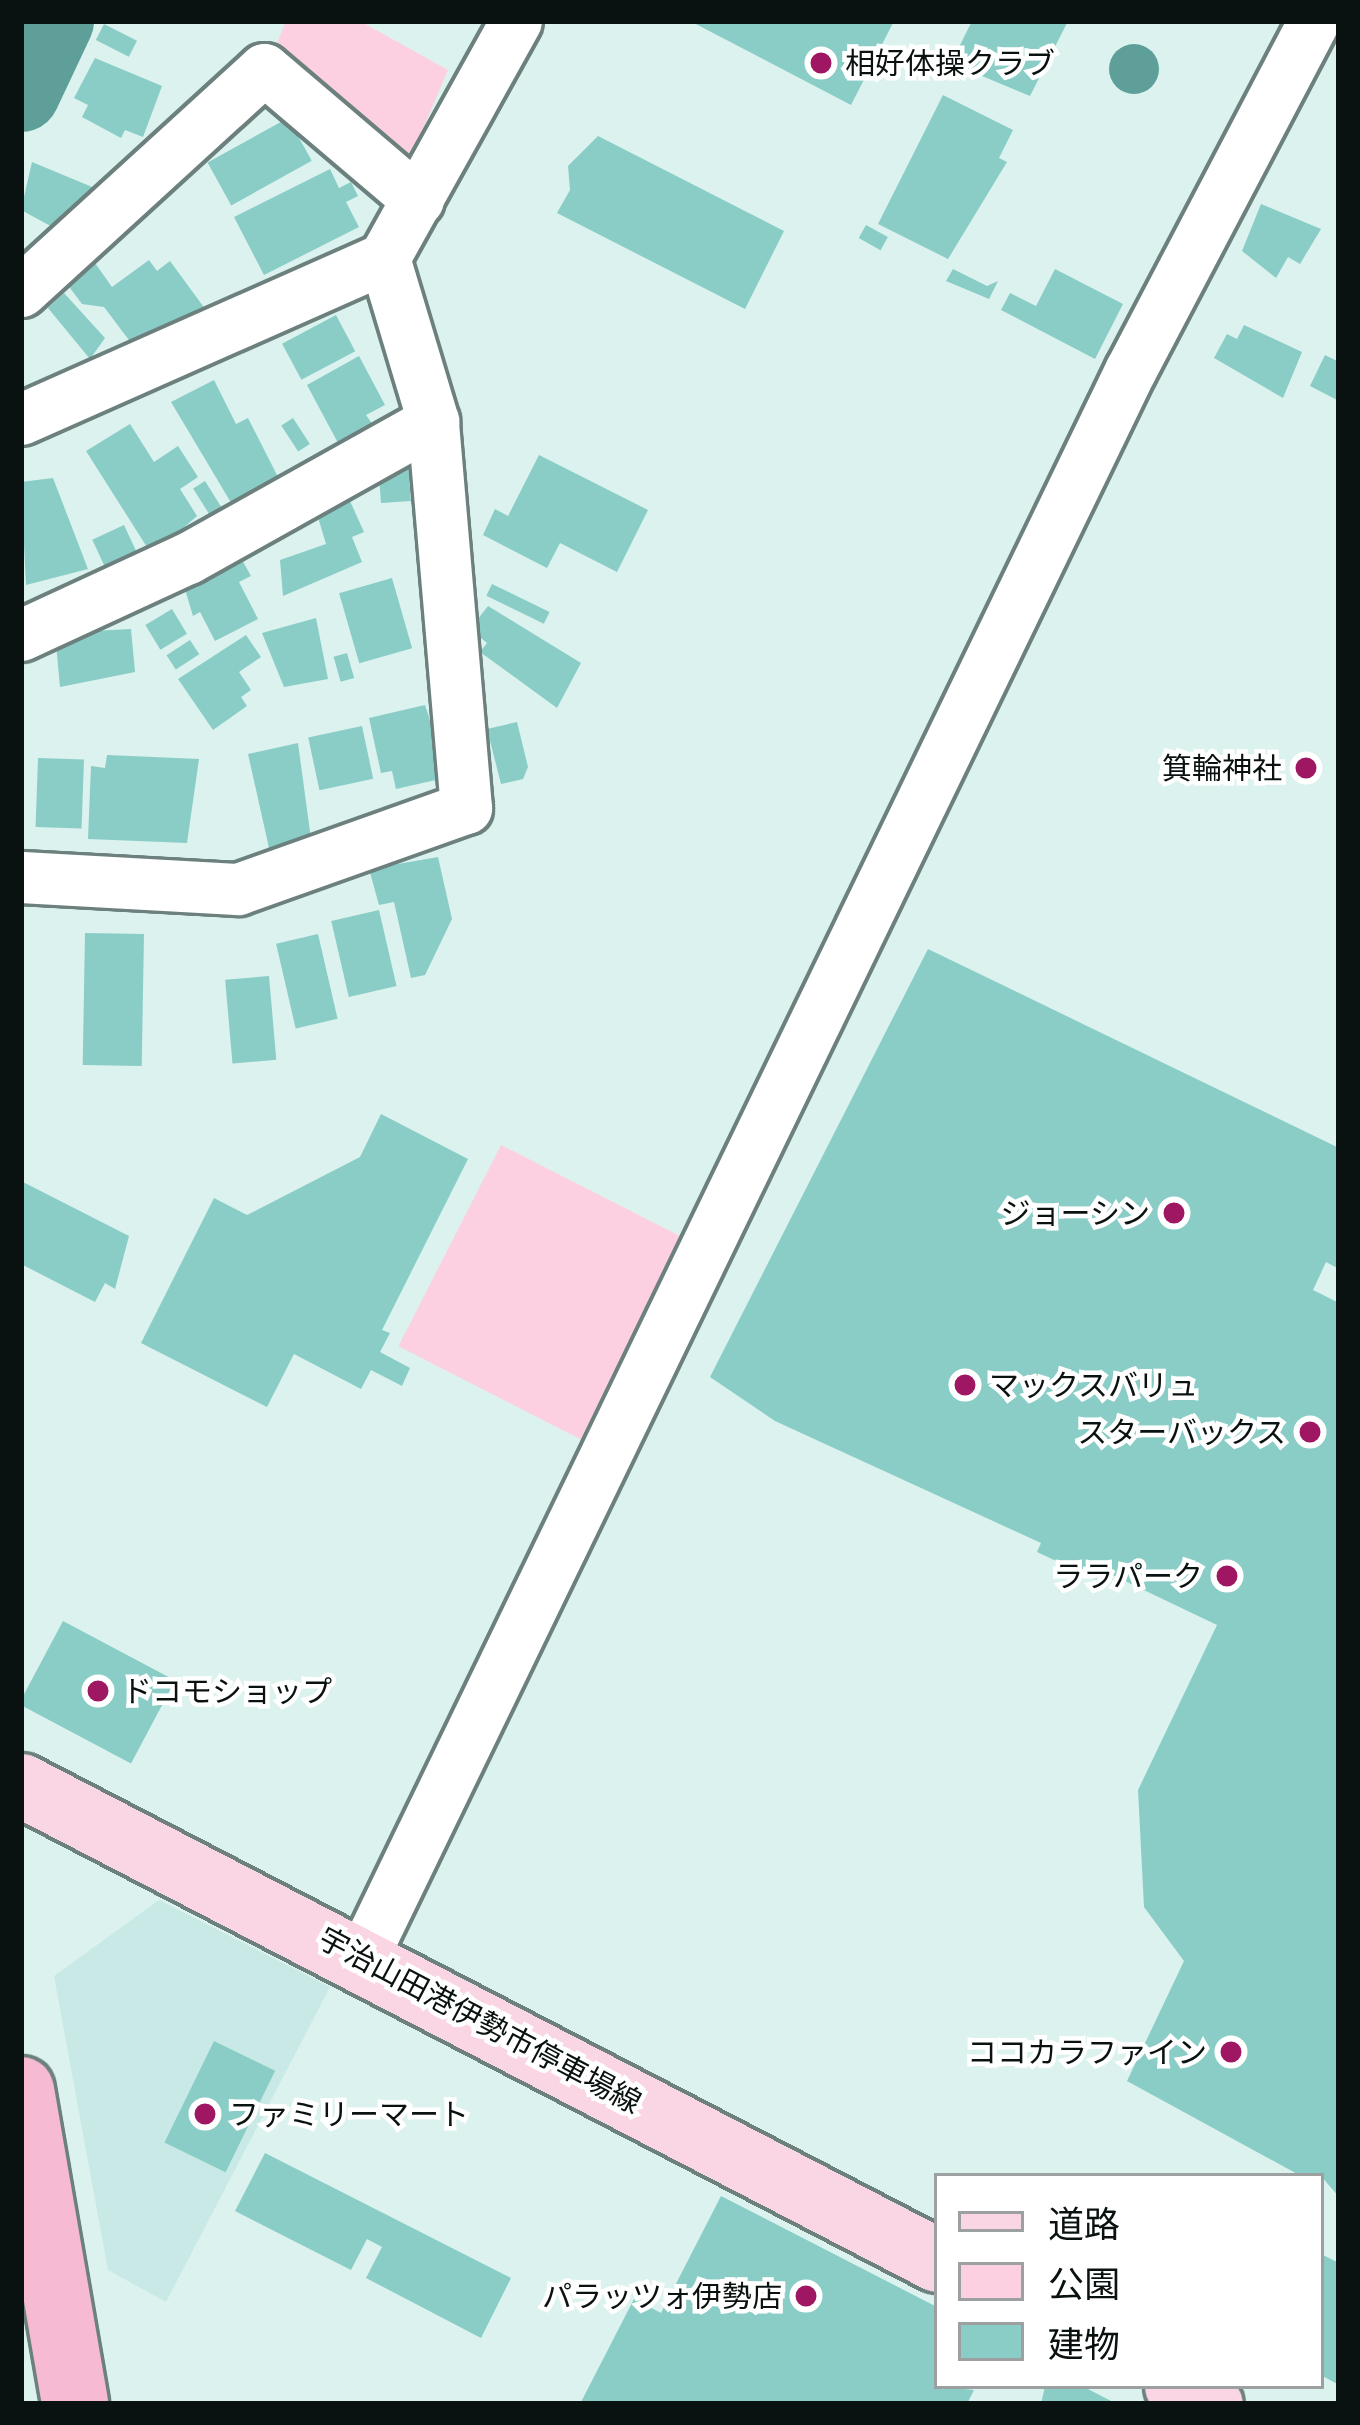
<!DOCTYPE html>
<meta charset="utf-8">
<style>
body{margin:0}
#map{position:relative;width:1360px;height:2425px;overflow:hidden;background:#dbf2ef;font-family:"IBM Plex Sans","Noto Sans JP",sans-serif}
div>[style]{position:absolute}
[style*='--x']{left:calc(var(--x)*1px);top:calc(var(--y)*1px);width:calc(var(--w)*1px);rotate:calc(var(--a)*1deg)}
.built>*{inset:0;background:#c8e9e5}
.green>*{inset:0;background:#fdd0e1;transform-origin:0 0}
.water>*{inset:0;background:#5ea099}
.round{border-radius:50%}
.river>*{height:78px;margin:-39px;padding:0 39px;transform-origin:39px;border-radius:39px;background:#5ea099}
.building>*{inset:0;background:#8acdc6;transform-origin:0 0}
.roads{filter:drop-shadow(3px 0 #6c807e) drop-shadow(-3px 0 #6c807e) drop-shadow(0 3px #6c807e) drop-shadow(0 -3px #6c807e)}
.minor>*{height:51px;margin:-25.5px;padding:0 25.5px;transform-origin:25.5px;border-radius:25.5px;background:#fff}
.major>*{height:63px;margin:-31.5px;padding:0 31.5px;transform-origin:31.5px;border-radius:31.5px;background:#fad6e4}
.highway>*{height:66px;margin:-33px;padding:0 33px;transform-origin:33px;border-radius:33px;background:#f6bbd2}
.dots>*{width:33px;height:33px;translate:-50% -50%;box-sizing:border-box;border:6px solid #fff;border-radius:50%}
span{translate:-50% -50%;white-space:nowrap;text-align:center;line-height:1.15;-webkit-text-stroke:9px #fff;paint-order:stroke}
.poi-label{font-size:30px;color:#0a1211}
.left{translate:0 -50%;text-align:left}
.right{translate:-100% -50%;text-align:right}
.street-label{font-size:30px;color:#0a1211}
.frame{position:absolute;inset:0;border:24px solid #0a1211;pointer-events:none}
.legend{position:absolute;left:934px;top:2173px;width:390px;height:216px;box-sizing:border-box;background:#fff;border:3px solid #9da0a0;margin:0;padding:15px 21px;list-style:none;font-size:36px;color:#0a1211}
.legend li{display:flex;align-items:center;gap:24px;height:60px}
.legend b{width:60px;border:3px solid #9da0a0}
</style>
<div id="map">
<div class="built">
<div style="clip-path:polygon(159px 1900px,330px 1987px,166px 2302px,108px 2270px,54px 1976px)"></div>
</div>
<div class="green">
<div style="clip-path:polygon(286px 21px,360px 21px,448px 70px,407px 166px,273px 53px)"></div>
<div style="left:501px;top:1145px;width:215px;height:226px;rotate:27deg"></div>
</div>
<div class="water">
<div class="round" style="left:1109px;top:44px;width:50px;height:50px"></div>
</div>
<div class="river">
<div style="--x:21;--y:93;--w:80;--a:-64.7"></div>
</div>
<div class="building">
<div style="clip-path:polygon(690px 21px,894px 21px,851px 105px)"></div>
<div style="clip-path:polygon(972px 21px,1068px 21px,1030px 96px,951px 63px)"></div>
<div style="left:104px;top:24px;width:37px;height:18px;rotate:27deg"></div>
<div style="clip-path:polygon(95px 58px,162px 86px,143px 137px,125px 130px,121px 138px,82px 117px,88px 105px,74px 98px)"></div>
<div style="clip-path:polygon(943px 95px,1013px 130px,999px 158px,1007px 162px,948px 259px,878px 224px)"></div>
<div style="left:288px;top:118px;width:49px;height:92px;rotate:61deg"></div>
<div style="clip-path:polygon(598px 136px,784px 231px,745px 309px,557px 213px,570px 190px,568px 166px)"></div>
<div style="clip-path:polygon(32px 162px,97px 189px,82px 217px,69px 210px,58px 230px,21px 210px)"></div>
<div style="clip-path:polygon(330px 169px,339px 188px,351px 182px,358px 196px,346px 202px,359px 227px,264px 275px,234px 217px)"></div>
<div style="clip-path:polygon(1261px 204px,1321px 229px,1300px 264px,1288px 257px,1276px 278px,1242px 251px)"></div>
<div style="left:866px;top:225px;width:25px;height:15px;rotate:29deg"></div>
<div style="clip-path:polygon(149px 260px,157px 271px,170px 261px,211px 317px,141px 356px,104px 307px,82px 304px,67px 284px,95px 263px,112px 287px)"></div>
<div style="clip-path:polygon(953px 269px,987px 286px,998px 281px,989px 299px,946px 281px)"></div>
<div style="clip-path:polygon(1055px 269px,1123px 304px,1095px 359px,1001px 310px,1010px 293px,1036px 306px)"></div>
<div style="clip-path:polygon(64px 293px,105px 338px,90px 359px,48px 308px)"></div>
<div style="left:336px;top:315px;width:41px;height:61px;rotate:62deg"></div>
<div style="clip-path:polygon(1244px 325px,1302px 352px,1283px 398px,1214px 358px,1227px 334px,1237px 339px)"></div>
<div style="clip-path:polygon(1325px 355px,1339px 362px,1339px 401px,1310px 386px)"></div>
<div style="clip-path:polygon(359px 356px,385px 405px,366px 415px,373px 425px,338px 443px,307px 385px)"></div>
<div style="clip-path:polygon(214px 380px,236px 424px,248px 418px,280px 481px,233px 506px,171px 402px)"></div>
<div style="left:293px;top:418px;width:31px;height:14px;rotate:57deg"></div>
<div style="clip-path:polygon(130px 424px,154px 462px,178px 446px,198px 477px,180px 489px,197px 516px,152px 555px,86px 451px)"></div>
<div style="clip-path:polygon(539px 455px,648px 510px,617px 572px,560px 543px,547px 568px,483px 535px,495px 509px,508px 516px)"></div>
<div style="left:408px;top:460px;width:41px;height:30px;rotate:86deg"></div>
<div style="clip-path:polygon(53px 478px,88px 569px,26px 585px,21px 482px)"></div>
<div style="left:205px;top:481px;width:31px;height:14px;rotate:58deg"></div>
<div style="clip-path:polygon(345px 490px,364px 532px,352px 537px,362px 562px,283px 596px,280px 560px,326px 544px,314px 504px)"></div>
<div style="left:124px;top:525px;width:38px;height:35px;rotate:65deg"></div>
<div style="clip-path:polygon(241px 558px,251px 576px,239px 582px,258px 619px,215px 641px,200px 612px,193px 616px,181px 576px)"></div>
<div style="left:392px;top:578px;width:73px;height:55px;rotate:74deg"></div>
<div style="left:492px;top:584px;width:64px;height:13px;rotate:26deg"></div>
<div style="clip-path:polygon(488px 606px,581px 663px,557px 708px,480px 652px,487px 643px,470px 629px)"></div>
<div style="left:172px;top:609px;width:29px;height:31px;rotate:59deg"></div>
<div style="clip-path:polygon(316px 618px,328px 679px,284px 687px,262px 633px)"></div>
<div style="clip-path:polygon(131px 629px,135px 672px,60px 687px,55px 633px)"></div>
<div style="clip-path:polygon(246px 635px,261px 657px,239px 672px,251px 690px,241px 697px,247px 706px,213px 730px,178px 679px)"></div>
<div style="left:190px;top:640px;width:17px;height:28px;rotate:57deg"></div>
<div style="left:347px;top:653px;width:26px;height:14px;rotate:74deg"></div>
<div style="clip-path:polygon(425px 705px,449px 777px,396px 789px,392px 771px,381px 773px,369px 718px)"></div>
<div style="clip-path:polygon(517px 722px,528px 767px,523px 779px,501px 784px,487px 729px)"></div>
<div style="left:362px;top:726px;width:54px;height:55px;rotate:78deg"></div>
<div style="clip-path:polygon(298px 743px,311px 839px,269px 848px,248px 754px)"></div>
<div style="clip-path:polygon(107px 755px,199px 759px,187px 843px,88px 839px,91px 766px,105px 768px)"></div>
<div style="left:38px;top:758px;width:46px;height:69px;rotate:2deg"></div>
<div style="clip-path:polygon(438px 857px,452px 919px,425px 975px,411px 978px,394px 902px,379px 905px,369px 869px)"></div>
<div style="left:379px;top:910px;width:78px;height:49px;rotate:77deg"></div>
<div style="left:85px;top:933px;width:59px;height:132px;rotate:1deg"></div>
<div style="left:318px;top:934px;width:87px;height:43px;rotate:77deg"></div>
<div style="clip-path:polygon(928px 949px,1339px 1148px,1339px 1269px,1326px 1262px,1313px 1290px,1339px 1303px,1339px 2197px,1321px 2176px,1301px 2176px,1127px 2081px,1184px 1961px,1144px 1907px,1138px 1790px,1217px 1625px,1104px 1571px,1099px 1581px,1037px 1552px,1041px 1543px,775px 1421px,710px 1377px)"></div>
<div style="left:269px;top:976px;width:84px;height:44px;rotate:85deg"></div>
<div style="clip-path:polygon(381px 1114px,468px 1159px,382px 1330px,390px 1333px,380px 1352px,410px 1368px,402px 1386px,371px 1370px,361px 1389px,294px 1354px,267px 1407px,141px 1343px,214px 1198px,247px 1215px,360px 1157px)"></div>
<div style="clip-path:polygon(21px 1181px,129px 1236px,115px 1289px,105px 1283px,95px 1302px,21px 1264px)"></div>
<div style="left:63px;top:1621px;width:127px;height:94px;rotate:28deg"></div>
<div style="left:214px;top:2041px;width:68px;height:113px;rotate:26deg"></div>
<div style="clip-path:polygon(265px 2153px,511px 2278px,481px 2338px,366px 2278px,382px 2247px,367px 2239px,351px 2270px,235px 2211px)"></div>
<div style="clip-path:polygon(721px 2196px,937px 2307px,937px 2386px,974px 2390px,967px 2404px,580px 2404px,634px 2299px,661px 2313px)"></div>
<div style="clip-path:polygon(1321px 2254px,1339px 2263px,1339px 2385px,1321px 2375px)"></div>
<div style="clip-path:polygon(1045px 2386px,1082px 2386px,1117px 2404px,1041px 2404px)"></div>
</div>
<div class="roads">
<div class="minor">
<div style="--x:21;--y:291;--w:329;--a:-42.4"></div>
<div style="--x:264;--y:69;--w:202;--a:40.4"></div>
<div style="--x:21;--y:419;--w:397;--a:-23.9"></div>
<div style="--x:384;--y:258;--w:271;--a:-60.9"></div>
<div style="--x:21;--y:635;--w:184;--a:-24.8"></div>
<div style="--x:188;--y:558;--w:281;--a:-29.2"></div>
<div style="--x:433;--y:421;--w:170;--a:-106.7"></div>
<div style="--x:21;--y:877;--w:217;--a:3.2"></div>
<div style="--x:238;--y:889;--w:242;--a:-19.6"></div>
<div style="--x:466;--y:808;--w:388;--a:-94.9"></div>
<div style="--x:362;--y:1958;--w:1765;--a:-64.18"></div>
<div style="--x:1131;--y:369;--w:393;--a:-62.3"></div>
</div>
<div class="major">
<div style="--x:21;--y:1785;--w:1032;--a:27.41"></div>
<div style="--x:1176;--y:2386;--w:39;--a:27"></div>
</div>
<div class="highway">
<div style="--x:21;--y:2090;--w:319;--a:80.2"></div>
</div>
</div>
<div class="dots">
<div style="left:821px;top:63px;background:#9f1662"></div>
<div style="left:1306px;top:768px;background:#9f1662"></div>
<div style="left:1174px;top:1213px;background:#9f1662"></div>
<div style="left:965px;top:1385px;background:#9f1662"></div>
<div style="left:1310px;top:1432px;background:#9f1662"></div>
<div style="left:1227px;top:1576px;background:#9f1662"></div>
<div style="left:98px;top:1691px;background:#9f1662"></div>
<div style="left:1231px;top:2052px;background:#9f1662"></div>
<div style="left:205px;top:2114px;background:#9f1662"></div>
<div style="left:806px;top:2296px;background:#9f1662"></div>
</div>
<div class="poi-label">
<span class="left" style="left:845px;top:63px">相好体操クラブ</span>
<span class="right" style="left:1282px;top:768px">箕輪神社</span>
<span class="right" style="left:1150px;top:1213px">ジョーシン</span>
<span class="left" style="left:989px;top:1385px">マックスバリュ</span>
<span class="right" style="left:1286px;top:1432px">スターバックス</span>
<span class="right" style="left:1203px;top:1576px">ララパーク</span>
<span class="left" style="left:122px;top:1691px">ドコモショップ</span>
<span class="right" style="left:1207px;top:2052px">ココカラファイン</span>
<span class="left" style="left:229px;top:2114px">ファミリーマート</span>
<span class="right" style="left:782px;top:2296px">パラッツォ伊勢店</span>
</div>
<div class="street-label">
<span style="left:480px;top:2020px;rotate:28deg">宇治山田港伊勢市停車場線</span>
</div>
<div class="frame"></div>
<ul class="legend">
<li><b style="height:15px;background:#fad6e4"></b>道路</li>
<li><b style="height:33px;background:#fdd0e1"></b>公園</li>
<li><b style="height:33px;background:#8acdc6"></b>建物</li>
</ul>
</div>
